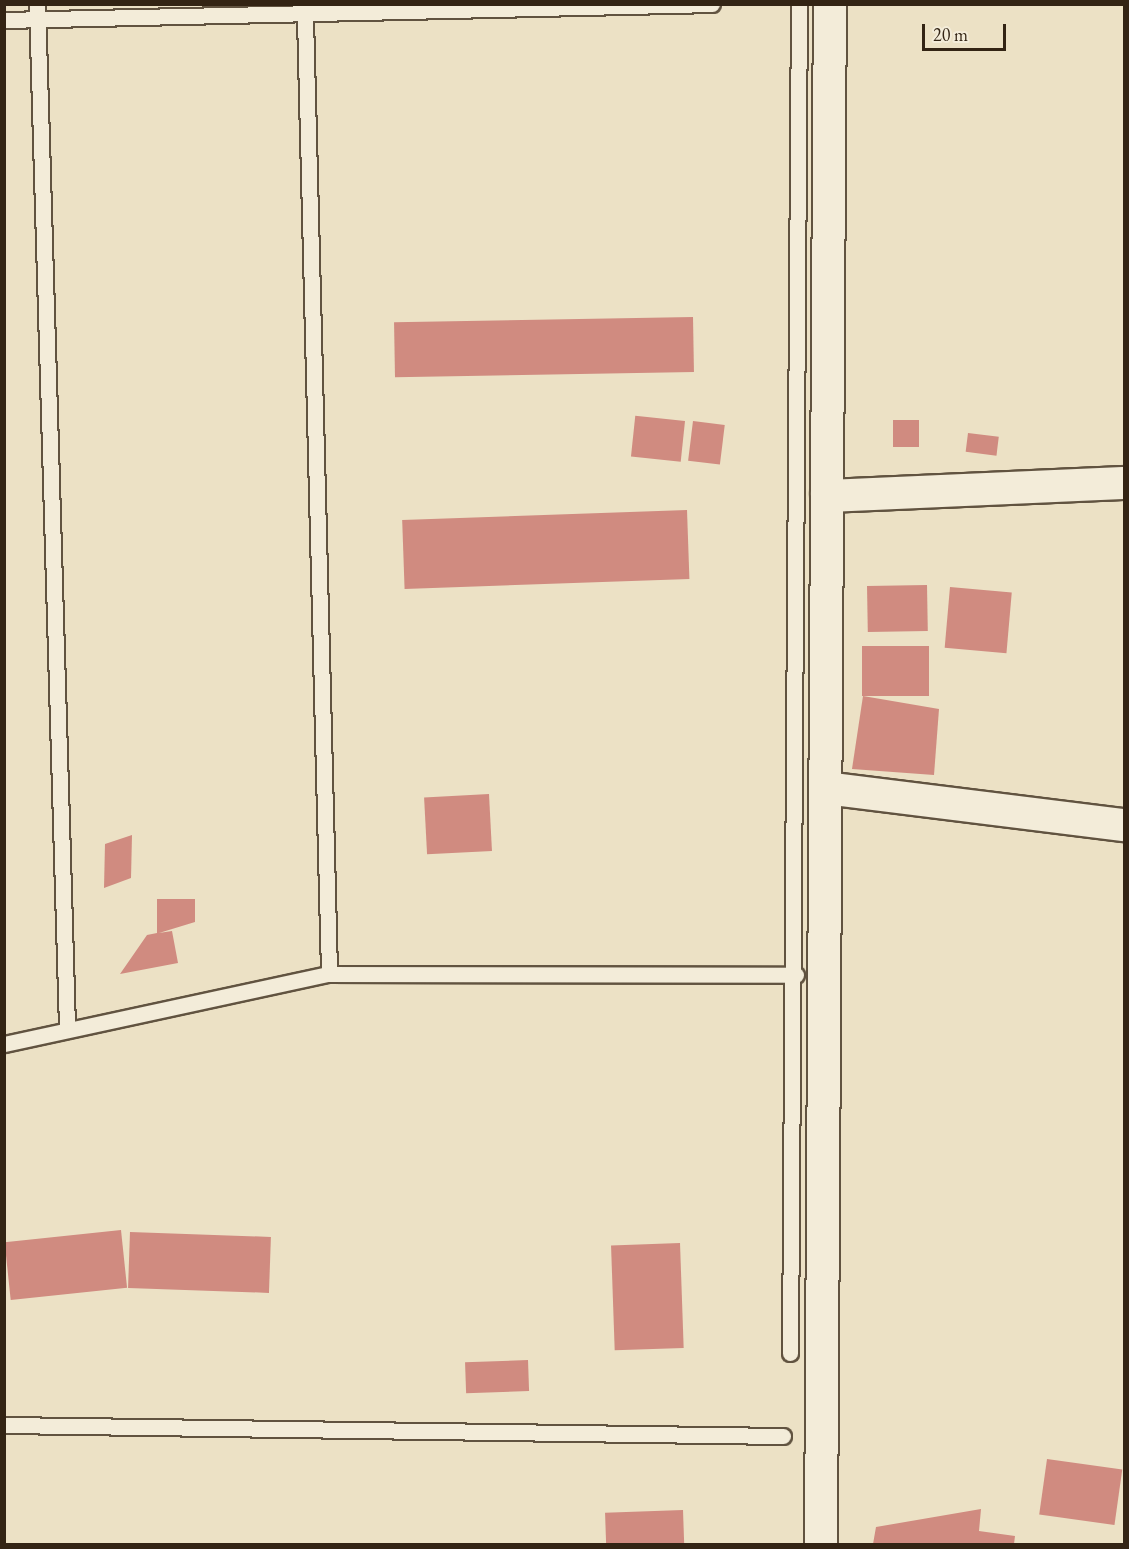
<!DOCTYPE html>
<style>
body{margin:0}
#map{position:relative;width:1129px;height:1549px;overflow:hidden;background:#ece1c5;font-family:"EB Garamond",serif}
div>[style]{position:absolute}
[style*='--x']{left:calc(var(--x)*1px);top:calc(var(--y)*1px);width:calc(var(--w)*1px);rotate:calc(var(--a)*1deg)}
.building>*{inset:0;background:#d08b80;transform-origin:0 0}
.roads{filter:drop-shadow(2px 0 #615340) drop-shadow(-2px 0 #615340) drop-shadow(0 2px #615340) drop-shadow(0 -2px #615340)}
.lane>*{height:15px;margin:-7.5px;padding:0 7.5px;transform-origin:7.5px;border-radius:7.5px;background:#f3ecd9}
.street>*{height:32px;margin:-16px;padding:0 16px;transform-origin:16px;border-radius:16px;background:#f3ecd9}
span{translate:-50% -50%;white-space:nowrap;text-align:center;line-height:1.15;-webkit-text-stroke:5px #f3ecd9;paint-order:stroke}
.frame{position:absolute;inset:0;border:6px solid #332414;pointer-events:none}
.scale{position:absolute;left:922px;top:24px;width:84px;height:27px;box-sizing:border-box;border:3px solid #332414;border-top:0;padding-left:8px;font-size:18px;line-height:21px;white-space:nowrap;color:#332414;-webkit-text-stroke:4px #f3ecd9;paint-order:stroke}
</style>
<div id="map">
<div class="building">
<div style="left:693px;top:317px;width:55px;height:299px;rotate:89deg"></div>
<div style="left:893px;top:420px;width:26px;height:27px"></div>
<div style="left:685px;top:421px;width:41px;height:50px;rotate:96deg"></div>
<div style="left:693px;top:421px;width:32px;height:40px;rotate:7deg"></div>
<div style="left:968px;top:433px;width:31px;height:19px;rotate:7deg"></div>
<div style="left:687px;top:510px;width:69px;height:285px;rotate:88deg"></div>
<div style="left:927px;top:585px;width:46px;height:60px;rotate:89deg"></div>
<div style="left:950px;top:587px;width:62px;height:61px;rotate:5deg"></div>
<div style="left:929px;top:646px;width:50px;height:67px;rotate:90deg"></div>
<div style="clip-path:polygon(863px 696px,939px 709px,934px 775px,852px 769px)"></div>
<div style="left:489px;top:794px;width:57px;height:65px;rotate:87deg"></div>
<div style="clip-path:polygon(132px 835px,131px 878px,104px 888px,105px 844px)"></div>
<div style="clip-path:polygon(157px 899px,195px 899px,195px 922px,159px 933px,172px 931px,178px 963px,120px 974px,147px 935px,157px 933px)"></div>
<div style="left:121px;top:1230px;width:58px;height:117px;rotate:84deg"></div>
<div style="left:130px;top:1232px;width:141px;height:56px;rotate:2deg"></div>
<div style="left:680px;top:1243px;width:105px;height:69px;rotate:88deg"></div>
<div style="left:528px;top:1360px;width:31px;height:63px;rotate:88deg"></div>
<div style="left:1047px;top:1459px;width:76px;height:56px;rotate:8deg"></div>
<div style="clip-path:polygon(981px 1509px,979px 1531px,1015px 1536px,1014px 1544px,873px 1544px,876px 1527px)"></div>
<div style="left:683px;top:1510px;width:34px;height:78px;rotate:88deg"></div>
</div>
<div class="roads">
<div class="lane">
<div style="--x:37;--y:4;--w:1025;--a:88.32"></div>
<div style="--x:305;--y:17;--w:957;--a:88.56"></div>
<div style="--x:4;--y:20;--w:708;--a:-1.29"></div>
<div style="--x:4;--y:1044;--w:332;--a:-12.2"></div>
<div style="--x:329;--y:974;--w:467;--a:0.1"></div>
<div style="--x:790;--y:1353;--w:1349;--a:-89.62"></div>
<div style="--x:4;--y:1425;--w:779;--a:0.81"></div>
</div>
<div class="street">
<div style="--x:827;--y:496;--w:297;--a:-2.5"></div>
<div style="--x:826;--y:788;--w:300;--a:7.1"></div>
<div style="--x:821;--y:1544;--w:1540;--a:-89.67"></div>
</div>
</div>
<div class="frame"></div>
<div class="scale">20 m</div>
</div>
